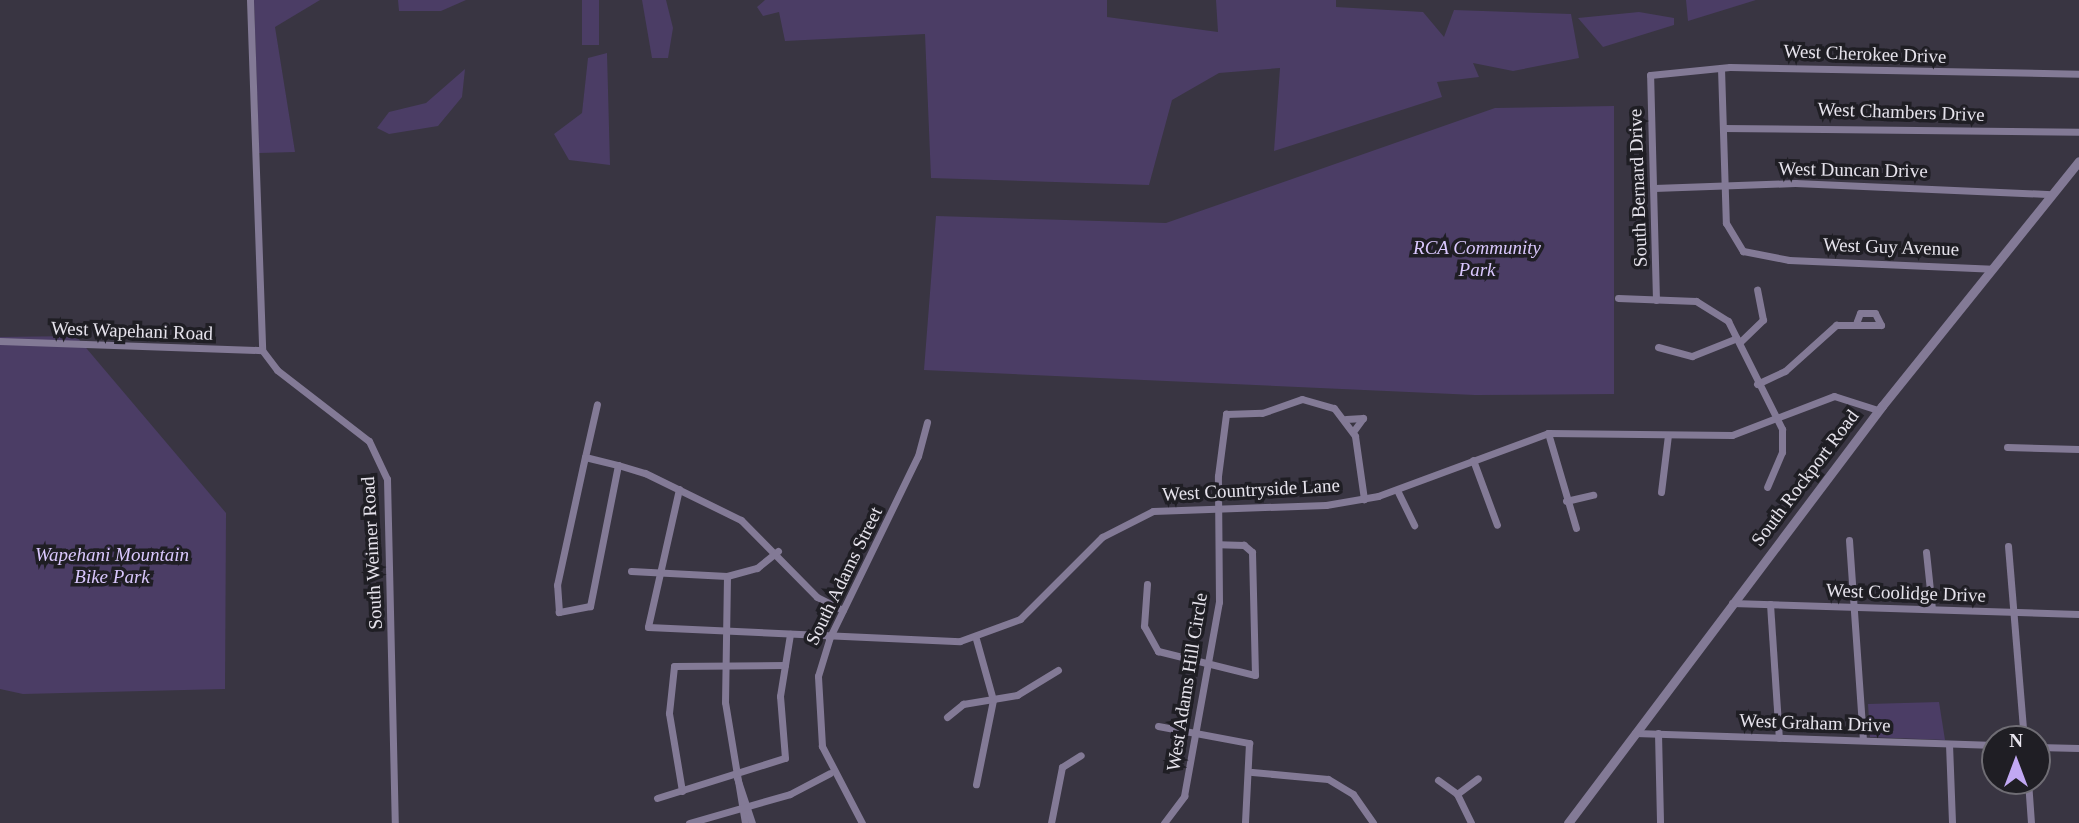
<!DOCTYPE html>
<style>
body{margin:0}
#map{position:relative;width:2079px;height:823px;overflow:hidden;background:#393542;font-family:Georgia,serif}
div>[style]{position:absolute}
[style*='--x']{left:calc(var(--x)*1px);top:calc(var(--y)*1px);width:calc(var(--w)*1px);rotate:calc(var(--a)*1deg)}
.green>*{inset:0;background:#4b3d65;transform-origin:0 0}
.minor>*{height:7px;margin:-3.5px;padding:0 3.5px;transform-origin:3.5px;border-radius:3.5px;background:#837a96}
.tertiary>*{height:9px;margin:-4.5px;padding:0 4.5px;transform-origin:4.5px;border-radius:4.5px;background:#837a96}
span{translate:-50% -50%;white-space:nowrap;text-align:center;line-height:1.15;-webkit-text-stroke:7px #1f1e24;paint-order:stroke}
.street-label{font-size:19px;color:#e6e3ec}
.park-label{font-size:19px;color:#d9c7fd;font-style:italic}
.north{position:absolute;left:1981px;top:725px;width:70px;height:70px;box-sizing:border-box;background:#1f1e24;border:2px solid #6f6d74;border-radius:50%;rotate:0deg;font-size:19px;font-weight:700;line-height:28px;text-align:center;color:#e6e3ec}
.north::after{content:'';display:block;margin:auto;width:24px;height:32px;background:#c1a8f3;clip-path:polygon(50% 0,100% 100%,50% 72%,0 100%)}
</style>
<div id="map">
<div class="green">
<div style="clip-path:polygon(254px 0,320px 0,275px 27px,295px 152px,259px 153px)"></div>
<div style="clip-path:polygon(398px 0,466px 0,441px 11px,399px 11px)"></div>
<div style="left:582px;top:0;width:17px;height:45px"></div>
<div style="clip-path:polygon(642px 0,666px 0,673px 28px,668px 58px,652px 58px)"></div>
<div style="clip-path:polygon(765px 0,1107px 0,1107px 17px,1218px 32px,1216px 0,1336px 0,1336px 7px,1423px 12px,1444px 37px,1454px 10px,1571px 14px,1579px 58px,1513px 71px,1473px 63px,1479px 77px,1437px 82px,1442px 97px,1274px 151px,1280px 68px,1219px 73px,1172px 100px,1149px 185px,931px 178px,925px 34px,785px 41px,779px 12px,763px 16px,757px 7px)"></div>
<div style="clip-path:polygon(1686px 0,1756px 0,1688px 21px)"></div>
<div style="clip-path:polygon(1639px 12px,1674px 18px,1674px 25px,1603px 47px,1578px 18px)"></div>
<div style="clip-path:polygon(607px 53px,610px 165px,569px 160px,554px 134px,582px 113px,588px 58px)"></div>
<div style="clip-path:polygon(465px 69px,462px 97px,438px 126px,389px 134px,377px 128px,389px 112px,426px 103px)"></div>
<div style="clip-path:polygon(1614px 106px,1614px 394px,1475px 395px,924px 370px,936px 216px,1166px 223px,1495px 108px)"></div>
<div style="clip-path:polygon(76px 336px,226px 513px,225px 689px,23px 694px,0 689px,0 337px)"></div>
<div style="clip-path:polygon(1939px 702px,1945px 740px,1870px 737px,1868px 704px)"></div>
</div>
<div class="minor">
<div style="--x:250;--y:0;--w:350;--a:88"></div>
<div style="--x:262;--y:350;--w:25;--a:53"></div>
<div style="--x:277;--y:370;--w:116;--a:37.7"></div>
<div style="--x:369;--y:441;--w:42;--a:64.7"></div>
<div style="--x:387;--y:479;--w:344;--a:88.7"></div>
<div style="--x:1721;--y:68;--w:155;--a:88.2"></div>
<div style="--x:1726;--y:223;--w:33;--a:59"></div>
<div style="--x:1743;--y:251;--w:47;--a:11.1"></div>
<div style="--x:1789;--y:260;--w:203;--a:2.5"></div>
<div style="--x:1723;--y:128;--w:356;--a:0.6"></div>
<div style="--x:1654;--y:188;--w:141;--a:-2"></div>
<div style="--x:1795;--y:183;--w:257;--a:2.5"></div>
<div style="--x:1618;--y:298;--w:78;--a:2.2"></div>
<div style="--x:1696;--y:301;--w:38;--a:32"></div>
<div style="--x:1728;--y:321;--w:121;--a:63.4"></div>
<div style="--x:1782;--y:429;--w:23;--a:90"></div>
<div style="--x:1782;--y:452;--w:38;--a:113"></div>
<div style="--x:1656;--y:300;--w:225;--a:-91.5"></div>
<div style="--x:1650;--y:75;--w:80;--a:-5.7"></div>
<div style="--x:1730;--y:67;--w:349;--a:1.1"></div>
<div style="--x:0;--y:341;--w:262;--a:2"></div>
<div style="--x:1740;--y:342;--w:32;--a:-44"></div>
<div style="--x:1763;--y:320;--w:31;--a:-101"></div>
<div style="--x:1658;--y:347;--w:35;--a:15"></div>
<div style="--x:1692;--y:356;--w:48;--a:-21.8"></div>
<div style="--x:1757;--y:384;--w:31;--a:-25"></div>
<div style="--x:1785;--y:371;--w:69;--a:-42"></div>
<div style="--x:1836;--y:325;--w:45;--a:0"></div>
<div style="--x:1881;--y:325;--w:13;--a:-117"></div>
<div style="--x:1875;--y:313;--w:15;--a:180"></div>
<div style="--x:1860;--y:313;--w:9;--a:111"></div>
<div style="--x:1346;--y:419;--w:17;--a:-3"></div>
<div style="--x:1363;--y:418;--w:17;--a:126"></div>
<div style="--x:1548;--y:433;--w:99;--a:73.6"></div>
<div style="--x:2007;--y:447;--w:72;--a:1.6"></div>
<div style="--x:585;--y:457;--w:54;--a:-77.2"></div>
<div style="--x:1473;--y:460;--w:69;--a:69.7"></div>
<div style="--x:618;--y:465;--w:144;--a:101.2"></div>
<div style="--x:590;--y:606;--w:32;--a:169"></div>
<div style="--x:559;--y:612;--w:27;--a:-94"></div>
<div style="--x:557;--y:585;--w:131;--a:-77.7"></div>
<div style="--x:585;--y:457;--w:34;--a:14"></div>
<div style="--x:618;--y:465;--w:28;--a:17"></div>
<div style="--x:645;--y:473;--w:107;--a:26.1"></div>
<div style="--x:741;--y:520;--w:108;--a:45.4"></div>
<div style="--x:817;--y:597;--w:29;--a:27"></div>
<div style="--x:679;--y:489;--w:141;--a:102.7"></div>
<div style="--x:648;--y:627;--w:312;--a:2.6"></div>
<div style="--x:960;--y:641;--w:64;--a:-20.1"></div>
<div style="--x:1020;--y:619;--w:116;--a:-45"></div>
<div style="--x:1102;--y:537;--w:57;--a:-27"></div>
<div style="--x:1153;--y:511;--w:173;--a:-2"></div>
<div style="--x:1326;--y:505;--w:53;--a:-9.8"></div>
<div style="--x:1378;--y:496;--w:181;--a:-20.3"></div>
<div style="--x:1548;--y:433;--w:184;--a:0.6"></div>
<div style="--x:1732;--y:435;--w:109;--a:-20.9"></div>
<div style="--x:1834;--y:396;--w:46;--a:17.7"></div>
<div style="--x:1398;--y:492;--w:37;--a:64"></div>
<div style="--x:1661;--y:492;--w:57;--a:-83"></div>
<div style="--x:1566;--y:501;--w:28;--a:-13"></div>
<div style="--x:1849;--y:540;--w:200;--a:86"></div>
<div style="--x:2008;--y:546;--w:194;--a:85.3"></div>
<div style="--x:1926;--y:552;--w:57;--a:84"></div>
<div style="--x:631;--y:571;--w:96;--a:3"></div>
<div style="--x:727;--y:576;--w:31;--a:-15"></div>
<div style="--x:757;--y:568;--w:27;--a:-39"></div>
<div style="--x:727;--y:576;--w:126;--a:90.9"></div>
<div style="--x:725;--y:702;--w:123;--a:80.6"></div>
<div style="--x:1147;--y:584;--w:42;--a:94.1"></div>
<div style="--x:1144;--y:626;--w:29;--a:61"></div>
<div style="--x:1158;--y:651;--w:100;--a:13.9"></div>
<div style="--x:1255;--y:675;--w:123;--a:-91.4"></div>
<div style="--x:1252;--y:552;--w:11;--a:-139"></div>
<div style="--x:1244;--y:545;--w:25;--a:-178"></div>
<div style="--x:1732;--y:603;--w:347;--a:1.8"></div>
<div style="--x:1770;--y:604;--w:134;--a:86.2"></div>
<div style="--x:976;--y:639;--w:63;--a:74.4"></div>
<div style="--x:993;--y:700;--w:86;--a:101.4"></div>
<div style="--x:947;--y:717;--w:21;--a:-39"></div>
<div style="--x:963;--y:704;--w:55;--a:-9.5"></div>
<div style="--x:1017;--y:695;--w:48;--a:-31.4"></div>
<div style="--x:1158;--y:726;--w:93;--a:10.6"></div>
<div style="--x:1249;--y:743;--w:80;--a:92.9"></div>
<div style="--x:1635;--y:733;--w:360;--a:1.9"></div>
<div style="--x:1658;--y:733;--w:90;--a:88.7"></div>
<div style="--x:1949;--y:744;--w:79;--a:87.8"></div>
<div style="--x:2037;--y:747;--w:42;--a:1.4"></div>
<div style="--x:1252;--y:772;--w:76;--a:5.3"></div>
<div style="--x:1328;--y:779;--w:29;--a:31"></div>
<div style="--x:1353;--y:794;--w:35;--a:55"></div>
<div style="--x:737;--y:778;--w:47;--a:71.6"></div>
<div style="--x:1438;--y:780;--w:24;--a:36"></div>
<div style="--x:1457;--y:794;--w:32;--a:64"></div>
<div style="--x:2028;--y:781;--w:42;--a:85.9"></div>
<div style="--x:682;--y:791;--w:79;--a:-99.5"></div>
<div style="--x:669;--y:713;--w:47;--a:-83.9"></div>
<div style="--x:674;--y:666;--w:111;--a:-0.5"></div>
<div style="--x:1457;--y:794;--w:26;--a:-37"></div>
<div style="--x:657;--y:798;--w:134;--a:-17.4"></div>
<div style="--x:785;--y:758;--w:62;--a:-94.6"></div>
<div style="--x:780;--y:696;--w:63;--a:-80.8"></div>
<div style="--x:689;--y:823;--w:105;--a:-16"></div>
<div style="--x:790;--y:794;--w:45;--a:-27.7"></div>
<div style="--x:862;--y:823;--w:87;--a:-117.5"></div>
<div style="--x:822;--y:746;--w:70;--a:-93.3"></div>
<div style="--x:818;--y:676;--w:39;--a:-73"></div>
<div style="--x:829;--y:639;--w:203;--a:-64.1"></div>
<div style="--x:918;--y:456;--w:35;--a:-75"></div>
<div style="--x:1051;--y:823;--w:57;--a:-78.9"></div>
<div style="--x:1062;--y:767;--w:22;--a:-32"></div>
<div style="--x:1164;--y:823;--w:34;--a:-53"></div>
<div style="--x:1184;--y:796;--w:197;--a:-79.8"></div>
<div style="--x:1219;--y:602;--w:126;--a:-90.5"></div>
<div style="--x:1218;--y:476;--w:63;--a:-82.6"></div>
<div style="--x:1226;--y:414;--w:36;--a:-2"></div>
<div style="--x:1262;--y:413;--w:42;--a:-19.3"></div>
<div style="--x:1302;--y:399;--w:33;--a:16"></div>
<div style="--x:1334;--y:408;--w:35;--a:53"></div>
<div style="--x:1355;--y:436;--w:64;--a:81.9"></div>
</div>
<div class="tertiary">
<div style="--x:1568;--y:823;--w:522;--a:-53.02"></div>
<div style="--x:1882;--y:406;--w:314;--a:-51.2"></div>
</div>
<div class="street-label">
<span style="left:1865px;top:54px;rotate:2deg">West Cherokee Drive</span>
<span style="left:1901px;top:112px;rotate:2deg">West Chambers Drive</span>
<span style="left:1853px;top:170px;rotate:1deg">West Duncan Drive</span>
<span style="left:1638px;top:188px;rotate:-92deg">South Bernard Drive</span>
<span style="left:1891px;top:247px;rotate:2deg">West Guy Avenue</span>
<span style="left:132px;top:331px;rotate:2deg">West Wapehani Road</span>
<span style="left:1805px;top:478px;rotate:-53deg">South Rockport Road</span>
<span style="left:1251px;top:490px;rotate:-3deg">West Countryside Lane</span>
<span style="left:372px;top:553px;rotate:-93deg">South Weimer Road</span>
<span style="left:844px;top:576px;rotate:-64deg">South Adams Street</span>
<span style="left:1906px;top:593px;rotate:2deg">West Coolidge Drive</span>
<span style="left:1187px;top:682px;rotate:-81deg">West Adams Hill Circle</span>
<span style="left:1815px;top:723px;rotate:2deg">West Graham Drive</span>
</div>
<div class="park-label">
<span style="left:1477px;top:259px">RCA Community<br>Park</span>
<span style="left:112px;top:566px">Wapehani Mountain<br>Bike Park</span>
</div>
<div class="north">N</div>
</div>
